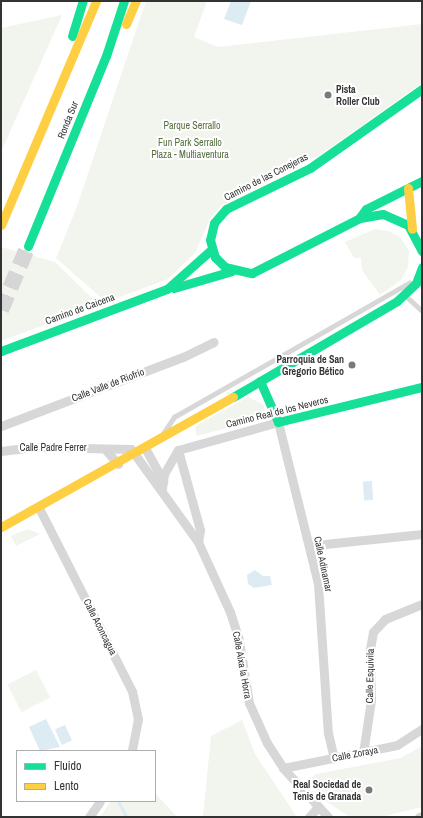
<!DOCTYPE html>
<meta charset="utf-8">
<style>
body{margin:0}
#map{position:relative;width:423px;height:818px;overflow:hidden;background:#fff;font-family:"Archivo Narrow",sans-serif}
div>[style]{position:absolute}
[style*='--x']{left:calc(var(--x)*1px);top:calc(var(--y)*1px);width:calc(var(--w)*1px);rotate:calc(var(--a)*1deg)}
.green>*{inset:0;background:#f1f5ed;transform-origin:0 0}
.water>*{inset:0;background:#ddebf3;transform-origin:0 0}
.stream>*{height:3px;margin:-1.5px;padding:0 1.5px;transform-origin:1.5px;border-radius:1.5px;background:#ddebf3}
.highway-tunnel>*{height:16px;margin-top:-8px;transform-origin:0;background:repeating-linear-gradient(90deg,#d6d6d6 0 16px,transparent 0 24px)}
.lane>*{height:4.5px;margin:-2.25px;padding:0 2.25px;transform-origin:2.25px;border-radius:2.25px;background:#d7d7d7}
.street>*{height:9px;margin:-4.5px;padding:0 4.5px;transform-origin:4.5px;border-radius:4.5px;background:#d7d7d7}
.fast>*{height:9px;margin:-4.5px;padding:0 4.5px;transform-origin:4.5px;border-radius:4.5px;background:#16e098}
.slow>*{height:9px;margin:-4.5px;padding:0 4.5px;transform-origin:4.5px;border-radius:4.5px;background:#ffcf43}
.dots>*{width:11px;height:11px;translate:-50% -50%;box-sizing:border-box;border:2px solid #fff;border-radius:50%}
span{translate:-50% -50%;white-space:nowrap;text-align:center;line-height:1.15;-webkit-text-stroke:4px #fff;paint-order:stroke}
.poi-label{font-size:10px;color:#333;font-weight:700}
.left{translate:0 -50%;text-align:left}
.right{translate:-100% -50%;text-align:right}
.street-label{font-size:10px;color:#333}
.park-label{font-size:10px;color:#56703f}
.frame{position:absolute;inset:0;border:2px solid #333;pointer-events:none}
.legend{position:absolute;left:16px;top:750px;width:140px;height:52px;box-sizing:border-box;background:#fff;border:1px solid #adadad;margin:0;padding:5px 7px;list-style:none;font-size:12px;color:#333}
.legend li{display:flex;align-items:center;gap:8px;height:20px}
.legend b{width:20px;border:1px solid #adadad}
</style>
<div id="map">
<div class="green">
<div style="clip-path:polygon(146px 1px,207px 1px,194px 37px,218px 47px,422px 24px,422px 83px,323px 153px,222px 205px,211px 217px,195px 253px,168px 279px,106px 302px,56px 258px,76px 209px)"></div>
<div style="clip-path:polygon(62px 15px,1px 152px,1px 28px)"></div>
<div style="clip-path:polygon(375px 229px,389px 231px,401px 238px,409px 251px,408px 267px,401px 280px,380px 295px,362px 270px,361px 258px,354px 258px,345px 242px)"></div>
<div style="clip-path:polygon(1px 247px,55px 262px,99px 305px,1px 341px)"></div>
<div style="clip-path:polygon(248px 397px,264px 405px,264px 418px,197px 436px,195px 428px,199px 424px)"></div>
<div style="clip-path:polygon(28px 529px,40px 534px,16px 546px,11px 536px)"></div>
<div style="left:36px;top:670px;width:31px;height:32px;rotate:63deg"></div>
<div style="clip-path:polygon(242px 720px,255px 754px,297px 817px,203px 817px,211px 736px)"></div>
<div style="clip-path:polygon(422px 746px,422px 807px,381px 817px,350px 817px,324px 800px,309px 780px,316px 774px,401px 758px)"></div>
<div style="clip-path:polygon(155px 793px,177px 817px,100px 817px,111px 801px,155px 801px)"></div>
</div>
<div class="water">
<div style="clip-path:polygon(231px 1px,251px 1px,242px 25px,224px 19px)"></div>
<div style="left:372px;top:481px;width:19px;height:9px;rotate:87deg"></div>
<div style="clip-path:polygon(255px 570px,263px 576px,270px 576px,272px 585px,254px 588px,248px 584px,247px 575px)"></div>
<div style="clip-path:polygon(46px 719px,60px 747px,40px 751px,29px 727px)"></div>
<div style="left:65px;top:725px;width:17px;height:11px;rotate:66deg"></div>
</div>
<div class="stream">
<div style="--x:118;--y:801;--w:18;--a:63"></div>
</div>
<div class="highway-tunnel">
<div style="--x:1;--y:310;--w:69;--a:-67.1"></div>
</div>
<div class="lane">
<div style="--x:405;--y:295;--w:22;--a:43"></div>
<div style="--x:162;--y:435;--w:22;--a:-56"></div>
<div style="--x:174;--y:417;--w:271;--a:-29.7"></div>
</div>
<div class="street">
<div style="--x:1;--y:426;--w:195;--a:-20.8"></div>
<div style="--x:183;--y:357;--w:34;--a:-26"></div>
<div style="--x:145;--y:448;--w:38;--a:61"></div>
<div style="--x:105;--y:449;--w:20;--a:49"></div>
<div style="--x:178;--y:450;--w:83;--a:74.6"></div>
<div style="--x:200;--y:530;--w:12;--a:99"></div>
<div style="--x:1;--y:451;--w:33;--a:-7"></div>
<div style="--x:34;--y:447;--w:97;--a:1.2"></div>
<div style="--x:131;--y:449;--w:115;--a:54.2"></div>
<div style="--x:198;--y:542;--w:77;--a:65.4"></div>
<div style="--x:230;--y:612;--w:29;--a:72"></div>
<div style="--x:239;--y:640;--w:64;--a:81"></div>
<div style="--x:249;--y:703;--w:44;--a:65.8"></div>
<div style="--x:267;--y:743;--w:30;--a:57"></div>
<div style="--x:283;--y:768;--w:67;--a:47.4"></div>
<div style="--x:162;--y:488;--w:14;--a:-82"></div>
<div style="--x:164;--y:474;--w:28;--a:-60"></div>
<div style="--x:178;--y:450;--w:104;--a:-15.6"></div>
<div style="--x:278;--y:422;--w:167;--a:76.1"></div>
<div style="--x:318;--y:584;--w:149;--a:86.2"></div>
<div style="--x:328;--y:733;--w:26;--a:77"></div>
<div style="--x:39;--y:508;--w:205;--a:63.1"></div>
<div style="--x:132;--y:691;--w:29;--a:78"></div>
<div style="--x:138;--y:719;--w:33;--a:101"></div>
<div style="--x:315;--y:545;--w:108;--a:-5.9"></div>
<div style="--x:363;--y:753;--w:54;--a:-81.4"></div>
<div style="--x:371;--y:700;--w:51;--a:-91.1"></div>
<div style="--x:370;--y:649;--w:17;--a:-80"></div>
<div style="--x:373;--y:632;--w:18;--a:-47"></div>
<div style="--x:385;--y:619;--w:40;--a:-22"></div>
<div style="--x:283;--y:768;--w:116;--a:-11.4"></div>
<div style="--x:397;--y:745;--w:30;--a:-33"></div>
<div style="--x:89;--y:817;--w:19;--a:-55"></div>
<div style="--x:309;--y:817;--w:12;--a:-48"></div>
<div style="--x:419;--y:817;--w:3;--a:-18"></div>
</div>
<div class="fast">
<div style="--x:72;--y:36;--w:37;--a:-73"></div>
<div style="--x:422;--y:89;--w:137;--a:144.8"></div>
<div style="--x:310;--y:168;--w:93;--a:154"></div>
<div style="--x:226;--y:209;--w:18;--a:131"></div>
<div style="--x:214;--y:223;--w:17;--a:103"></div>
<div style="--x:210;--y:240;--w:18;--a:74"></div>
<div style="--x:215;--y:257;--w:14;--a:45"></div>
<div style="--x:225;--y:267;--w:28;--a:13"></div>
<div style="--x:252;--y:273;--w:121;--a:-27"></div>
<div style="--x:360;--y:218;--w:23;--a:-10"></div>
<div style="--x:383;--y:214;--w:27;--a:24"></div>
<div style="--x:408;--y:225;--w:30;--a:62"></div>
<div style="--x:360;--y:217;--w:10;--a:-53"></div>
<div style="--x:366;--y:209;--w:63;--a:-26.6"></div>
<div style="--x:28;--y:246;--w:205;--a:-67.7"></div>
<div style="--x:106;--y:56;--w:58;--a:-71.9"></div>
<div style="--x:174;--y:288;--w:60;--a:-16.3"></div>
<div style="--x:1;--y:351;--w:177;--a:-20.5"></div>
<div style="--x:167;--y:289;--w:60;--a:-41.6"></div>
<div style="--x:260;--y:381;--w:45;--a:66.3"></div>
<div style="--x:278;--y:422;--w:148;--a:-13.7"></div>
<div style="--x:233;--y:397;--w:190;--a:-30.3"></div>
<div style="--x:397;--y:301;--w:26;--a:-43"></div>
<div style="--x:416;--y:283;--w:17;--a:-69"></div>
</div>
<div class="slow">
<div style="--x:126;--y:24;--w:25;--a:-67"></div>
<div style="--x:408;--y:188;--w:41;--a:84.4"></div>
<div style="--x:1;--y:225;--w:243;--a:-67"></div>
<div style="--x:1;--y:527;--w:266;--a:-29.3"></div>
</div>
<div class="dots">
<div style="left:328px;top:95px;background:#7a7a7a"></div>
<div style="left:352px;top:365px;background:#7a7a7a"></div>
<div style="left:369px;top:790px;background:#7a7a7a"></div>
</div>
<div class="poi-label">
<span class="left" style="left:336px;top:95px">Pista<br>Roller Club</span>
<span class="right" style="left:344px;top:365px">Parroquia de San<br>Gregorio Bético</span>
<span class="right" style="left:361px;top:790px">Real Sociedad de<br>Tenis de Granada</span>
</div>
<div class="street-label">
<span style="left:68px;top:120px;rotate:-68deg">Ronda Sur</span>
<span style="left:266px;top:177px;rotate:-27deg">Camino de las Conejeras</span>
<span style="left:80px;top:309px;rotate:-20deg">Camino de Caicena</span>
<span style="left:108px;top:385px;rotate:-21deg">Calle Valle de Riofrío</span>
<span style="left:277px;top:412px;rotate:-14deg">Camino Real de los Neveros</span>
<span style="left:53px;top:448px">Calle Padre Ferrer</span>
<span style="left:323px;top:564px;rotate:78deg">Calle Adinamar</span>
<span style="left:100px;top:627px;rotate:63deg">Calle Aconcagua</span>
<span style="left:242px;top:665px;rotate:80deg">Calle Aixa la Horra</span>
<span style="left:370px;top:676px;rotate:-89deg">Calle Esquivila</span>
<span style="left:355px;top:754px;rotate:-11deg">Calle Zoraya</span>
</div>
<div class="park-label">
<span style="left:192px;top:126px">Parque Serrallo</span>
<span style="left:190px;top:148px">Fun Park Serrallo<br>Plaza - Multiaventura</span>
</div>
<div class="frame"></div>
<ul class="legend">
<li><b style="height:5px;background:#16e098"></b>Fluido</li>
<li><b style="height:5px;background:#ffcf43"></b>Lento</li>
</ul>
</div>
